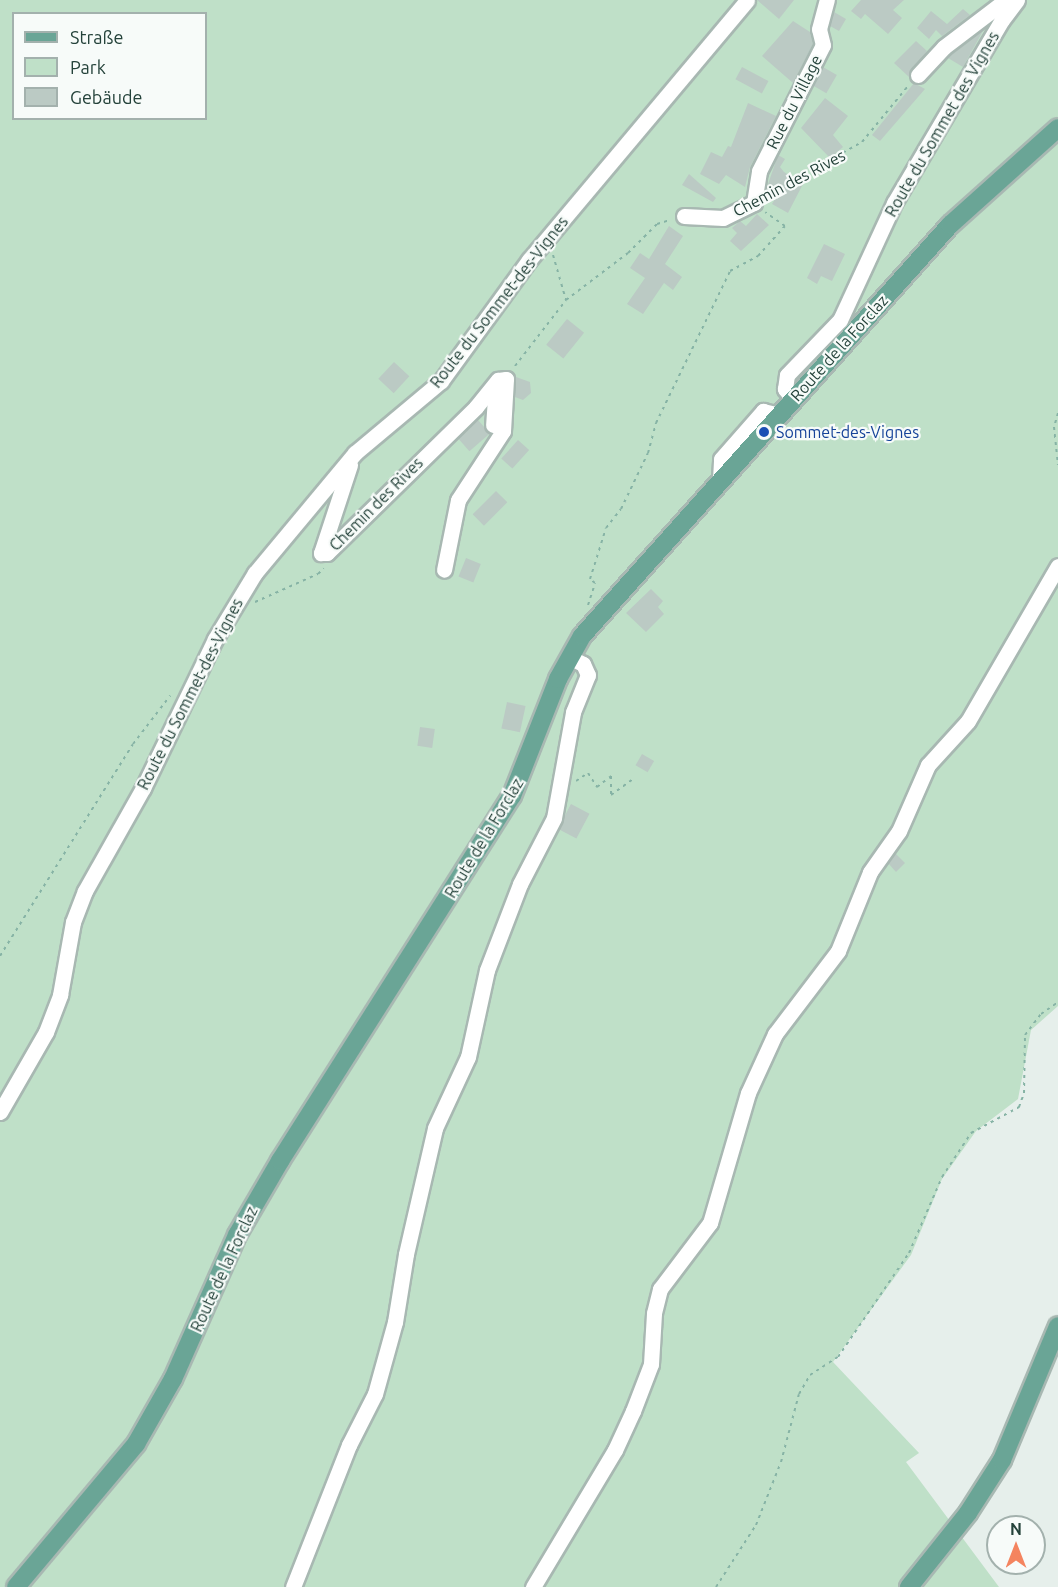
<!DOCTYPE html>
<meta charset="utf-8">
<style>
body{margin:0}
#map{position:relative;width:1058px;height:1587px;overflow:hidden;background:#e6efeb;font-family:Ubuntu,sans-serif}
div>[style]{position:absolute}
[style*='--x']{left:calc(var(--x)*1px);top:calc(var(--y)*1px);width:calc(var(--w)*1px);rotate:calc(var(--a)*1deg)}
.green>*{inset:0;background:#bfe0c8}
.building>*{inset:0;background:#bbcac4;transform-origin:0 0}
.path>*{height:2px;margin-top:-1px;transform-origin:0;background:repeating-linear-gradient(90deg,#86b3a5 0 3px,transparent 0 7.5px)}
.roads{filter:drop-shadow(2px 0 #a8b8b2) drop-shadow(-2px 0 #a8b8b2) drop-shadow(0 2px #a8b8b2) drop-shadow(0 -2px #a8b8b2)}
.minor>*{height:15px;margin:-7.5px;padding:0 7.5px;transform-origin:7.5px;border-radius:7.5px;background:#fff}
.major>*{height:18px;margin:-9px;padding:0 9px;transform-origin:9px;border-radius:9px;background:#6aa596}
.dots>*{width:16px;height:16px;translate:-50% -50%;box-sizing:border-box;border:3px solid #f7fbf9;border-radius:50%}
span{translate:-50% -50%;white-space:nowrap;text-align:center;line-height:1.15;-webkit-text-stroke:4.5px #f7fbf9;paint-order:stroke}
.street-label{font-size:16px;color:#24423a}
.transit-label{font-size:16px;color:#164399}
.left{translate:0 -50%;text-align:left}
.legend{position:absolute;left:12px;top:12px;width:195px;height:108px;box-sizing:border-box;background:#f7fbf9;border:2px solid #a3b1ad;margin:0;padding:8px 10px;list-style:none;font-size:18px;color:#24423a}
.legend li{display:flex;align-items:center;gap:12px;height:30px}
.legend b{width:30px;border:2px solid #a3b1ad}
.north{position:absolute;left:986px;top:1515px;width:60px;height:60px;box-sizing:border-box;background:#f7fbf9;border:2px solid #a3b1ad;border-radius:50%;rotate:0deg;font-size:16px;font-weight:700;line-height:24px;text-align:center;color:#24423a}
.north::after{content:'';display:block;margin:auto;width:21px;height:27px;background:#f4845f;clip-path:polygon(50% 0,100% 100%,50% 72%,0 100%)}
</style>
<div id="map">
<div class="green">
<div style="clip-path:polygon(evenodd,0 0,1058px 0,1058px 1006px,1031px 1030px,1018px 1099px,976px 1131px,942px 1179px,911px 1255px,833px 1362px,919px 1453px,906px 1462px,999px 1587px,0 1587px,0 0,14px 14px,206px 14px,206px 118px,14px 118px,14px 14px)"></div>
</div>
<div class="building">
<div style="clip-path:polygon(757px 0,794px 0,779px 19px)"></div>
<div style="clip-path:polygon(861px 0,904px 0,893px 10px,902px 18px,888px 34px,865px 14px,861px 19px,851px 11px)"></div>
<div style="clip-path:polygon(963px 9px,970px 15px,942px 36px,936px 30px,929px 39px,917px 28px,931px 11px,947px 24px)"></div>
<div style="clip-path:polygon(834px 12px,846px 19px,839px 31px,830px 26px)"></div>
<div style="clip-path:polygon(793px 21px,810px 32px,813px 44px,793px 83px,762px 56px)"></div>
<div style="clip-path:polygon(984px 29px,963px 67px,948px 58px,951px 54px)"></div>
<div style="clip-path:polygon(916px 41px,927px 51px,909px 77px,894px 63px)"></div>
<div style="left:742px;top:67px;width:30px;height:14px;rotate:28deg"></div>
<div style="left:823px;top:67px;width:16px;height:21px;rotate:30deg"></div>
<div style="clip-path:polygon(914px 83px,925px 89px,880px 141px,872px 135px)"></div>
<div style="clip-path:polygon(825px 98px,848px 116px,833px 135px,843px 147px,830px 158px,801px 128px)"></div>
<div style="clip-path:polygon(748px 103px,776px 116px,750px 167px,745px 187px,726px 175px,719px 184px,700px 174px,711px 152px,722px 157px,728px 146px,731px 147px)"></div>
<div style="clip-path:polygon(778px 155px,785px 159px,780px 167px,784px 172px,803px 184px,788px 213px,772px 204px,776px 197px,766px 190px)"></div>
<div style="clip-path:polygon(689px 174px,716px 198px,713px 202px,682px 185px)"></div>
<div style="clip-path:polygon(757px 214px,769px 225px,741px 251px,730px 241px,737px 233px,732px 228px,740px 221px,746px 226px)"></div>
<div style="clip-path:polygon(669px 226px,683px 236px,665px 264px,682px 277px,673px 290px,664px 283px,643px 314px,627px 304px,645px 278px,630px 268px,640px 253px,649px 259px)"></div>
<div style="clip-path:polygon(824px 244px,845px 254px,832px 281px,821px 276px,817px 284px,807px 278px)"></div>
<div style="left:567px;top:319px;width:22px;height:33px;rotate:39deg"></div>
<div style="left:394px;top:362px;width:21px;height:23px;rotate:43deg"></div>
<div style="clip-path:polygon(516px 377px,530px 382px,531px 393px,523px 400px,515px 397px)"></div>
<div style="left:478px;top:420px;width:18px;height:27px;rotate:49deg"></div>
<div style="left:518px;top:440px;width:15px;height:25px;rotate:42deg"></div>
<div style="left:496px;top:491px;width:16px;height:33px;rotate:45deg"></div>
<div style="left:466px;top:558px;width:16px;height:20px;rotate:22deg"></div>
<div style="clip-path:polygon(651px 589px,663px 601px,658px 607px,664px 614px,646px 632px,626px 613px)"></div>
<div style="left:507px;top:702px;width:19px;height:27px;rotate:12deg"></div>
<div style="left:420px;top:727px;width:15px;height:19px;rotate:8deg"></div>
<div style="left:642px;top:754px;width:14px;height:13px;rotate:30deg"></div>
<div style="left:571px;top:804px;width:21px;height:28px;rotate:28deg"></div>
<div style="clip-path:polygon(895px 853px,905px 863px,896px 872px,888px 863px)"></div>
</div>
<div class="path">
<div style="--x:771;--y:193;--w:104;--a:-29.3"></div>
<div style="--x:862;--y:142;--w:72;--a:-50.6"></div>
<div style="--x:553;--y:255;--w:47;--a:73.9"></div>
<div style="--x:515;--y:366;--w:83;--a:-52.3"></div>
<div style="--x:566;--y:300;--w:78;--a:-37.2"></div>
<div style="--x:628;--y:253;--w:41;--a:-45"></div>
<div style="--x:657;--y:224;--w:14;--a:-17"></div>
<div style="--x:1058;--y:413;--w:15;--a:106"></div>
<div style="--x:1054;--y:427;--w:38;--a:84"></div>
<div style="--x:255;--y:602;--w:69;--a:-24"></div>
<div style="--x:318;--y:574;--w:8;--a:-45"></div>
<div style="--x:588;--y:605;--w:23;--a:-72"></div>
<div style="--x:595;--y:583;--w:6;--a:-141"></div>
<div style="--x:590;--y:579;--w:53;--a:-72.6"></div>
<div style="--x:606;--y:528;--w:24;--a:-52"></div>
<div style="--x:621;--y:509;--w:62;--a:-64.3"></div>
<div style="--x:648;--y:453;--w:31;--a:-75"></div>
<div style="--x:656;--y:423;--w:169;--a:-64"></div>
<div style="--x:730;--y:271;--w:32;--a:-28"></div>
<div style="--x:758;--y:256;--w:40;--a:-48"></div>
<div style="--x:785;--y:226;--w:24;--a:-145"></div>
<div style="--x:576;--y:781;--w:14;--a:-34"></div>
<div style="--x:588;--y:773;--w:17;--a:57"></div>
<div style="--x:597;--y:787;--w:18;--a:-38"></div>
<div style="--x:611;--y:776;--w:19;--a:90"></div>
<div style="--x:611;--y:795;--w:27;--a:-36"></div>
<div style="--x:0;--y:956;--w:250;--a:-57.9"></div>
<div style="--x:133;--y:744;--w:61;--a:-52.4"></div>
<div style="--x:716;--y:1587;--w:74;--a:-57.2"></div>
<div style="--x:756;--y:1525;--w:68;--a:-68.4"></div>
<div style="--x:781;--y:1462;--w:70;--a:-75.2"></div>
<div style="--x:799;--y:1394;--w:22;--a:-60"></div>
<div style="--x:810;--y:1375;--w:33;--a:-33"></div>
<div style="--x:838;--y:1357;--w:126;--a:-55.7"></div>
<div style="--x:909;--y:1253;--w:83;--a:-66.5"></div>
<div style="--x:942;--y:1177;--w:53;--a:-56.6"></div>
<div style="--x:971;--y:1133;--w:55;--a:-28.4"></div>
<div style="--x:1019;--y:1107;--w:15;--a:-70"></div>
<div style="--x:1024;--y:1093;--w:58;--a:-89"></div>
<div style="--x:1025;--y:1035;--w:26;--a:-53"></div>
<div style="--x:1041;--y:1014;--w:21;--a:-35"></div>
</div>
<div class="roads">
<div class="minor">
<div style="--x:918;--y:75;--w:38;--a:-47"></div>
<div style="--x:944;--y:47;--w:78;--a:-37.2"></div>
<div style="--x:684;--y:216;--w:39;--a:3"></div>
<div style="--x:723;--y:218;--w:34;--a:-26"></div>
<div style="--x:754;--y:203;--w:32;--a:-81"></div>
<div style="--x:759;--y:171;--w:141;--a:-63.1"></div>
<div style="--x:823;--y:45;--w:16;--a:-104"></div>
<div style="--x:819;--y:29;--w:30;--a:-75"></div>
<div style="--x:491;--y:390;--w:9;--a:63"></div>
<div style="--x:495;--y:398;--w:27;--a:94"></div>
<div style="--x:793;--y:399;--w:13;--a:-129"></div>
<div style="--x:785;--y:389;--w:14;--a:-82"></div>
<div style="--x:787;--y:375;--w:76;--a:-46.1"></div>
<div style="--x:840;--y:320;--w:129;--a:-65.2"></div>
<div style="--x:894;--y:203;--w:212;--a:-59.5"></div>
<div style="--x:1002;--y:20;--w:25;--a:-53"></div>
<div style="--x:350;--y:465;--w:93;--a:108.2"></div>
<div style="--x:321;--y:553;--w:6;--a:0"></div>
<div style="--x:327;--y:553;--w:209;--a:-44.4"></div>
<div style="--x:476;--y:407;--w:35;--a:-51"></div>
<div style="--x:498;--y:380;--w:8;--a:-7"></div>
<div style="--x:506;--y:379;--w:52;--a:93.3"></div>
<div style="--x:503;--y:431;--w:82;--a:123.1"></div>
<div style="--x:458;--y:500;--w:71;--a:101.3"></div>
<div style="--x:720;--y:480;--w:21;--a:-87"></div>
<div style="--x:721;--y:459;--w:64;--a:-48.8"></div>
<div style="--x:763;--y:411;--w:16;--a:14"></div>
<div style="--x:0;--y:1112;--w:92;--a:-60.1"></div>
<div style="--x:46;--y:1032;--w:40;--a:-69"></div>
<div style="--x:60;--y:995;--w:74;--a:-79.9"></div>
<div style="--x:73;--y:922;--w:33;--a:-69"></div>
<div style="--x:85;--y:891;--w:118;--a:-60.6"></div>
<div style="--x:143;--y:788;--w:165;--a:-64.2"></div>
<div style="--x:215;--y:639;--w:77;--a:-58.8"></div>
<div style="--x:255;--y:573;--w:156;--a:-50.2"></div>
<div style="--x:355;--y:453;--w:112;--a:-39.9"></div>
<div style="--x:441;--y:381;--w:150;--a:-54"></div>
<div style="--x:529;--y:260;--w:339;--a:-50"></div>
<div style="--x:293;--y:1587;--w:153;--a:-68.5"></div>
<div style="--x:349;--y:1445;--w:57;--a:-63"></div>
<div style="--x:375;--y:1394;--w:75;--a:-74.5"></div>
<div style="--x:395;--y:1322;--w:69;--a:-80.8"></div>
<div style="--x:406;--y:1254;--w:129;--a:-77"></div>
<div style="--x:435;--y:1128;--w:78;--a:-65.1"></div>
<div style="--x:468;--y:1057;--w:89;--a:-77.7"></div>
<div style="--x:487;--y:970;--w:92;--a:-69"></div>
<div style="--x:520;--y:884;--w:74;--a:-62.7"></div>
<div style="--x:554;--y:818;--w:108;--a:-79.8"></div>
<div style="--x:573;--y:712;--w:40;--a:-68"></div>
<div style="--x:588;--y:675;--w:12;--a:-114"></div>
<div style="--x:583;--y:664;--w:16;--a:-153"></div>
<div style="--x:533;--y:1587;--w:160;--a:-59.1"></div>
<div style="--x:615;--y:1450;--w:43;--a:-65.2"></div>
<div style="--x:633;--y:1411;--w:50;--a:-69"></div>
<div style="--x:651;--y:1364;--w:51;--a:-86.6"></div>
<div style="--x:654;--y:1313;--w:25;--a:-76"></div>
<div style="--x:660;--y:1289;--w:83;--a:-52.9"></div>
<div style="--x:710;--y:1223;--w:135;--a:-73.7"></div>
<div style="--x:748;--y:1093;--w:65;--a:-65.4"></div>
<div style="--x:775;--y:1034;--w:104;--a:-52.8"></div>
<div style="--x:838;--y:951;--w:85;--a:-67.9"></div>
<div style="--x:870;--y:872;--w:50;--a:-54.7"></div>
<div style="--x:899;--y:831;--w:72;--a:-66.3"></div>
<div style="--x:928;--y:765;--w:59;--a:-47.7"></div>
<div style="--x:968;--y:721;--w:179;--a:-59.9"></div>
</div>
<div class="major">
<div style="--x:16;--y:1587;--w:187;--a:-50"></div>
<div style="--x:136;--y:1444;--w:75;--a:-60.4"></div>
<div style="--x:173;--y:1379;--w:158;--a:-66"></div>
<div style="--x:237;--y:1235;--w:86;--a:-59.8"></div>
<div style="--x:280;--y:1161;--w:432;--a:-57.6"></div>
<div style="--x:512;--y:796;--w:126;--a:-68.5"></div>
<div style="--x:558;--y:679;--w:49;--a:-60.8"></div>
<div style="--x:582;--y:636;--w:552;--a:-48.16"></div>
<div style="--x:950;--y:225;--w:145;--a:-41.9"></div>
<div style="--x:909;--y:1587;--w:95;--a:-51.4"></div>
<div style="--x:968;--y:1513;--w:63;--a:-57.3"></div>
<div style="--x:1002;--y:1460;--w:145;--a:-67.3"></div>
</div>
</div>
<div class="dots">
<div style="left:764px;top:432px;background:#1a4fb4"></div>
</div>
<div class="street-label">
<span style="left:794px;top:102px;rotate:-63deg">Rue du Village</span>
<span style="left:942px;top:124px;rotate:-60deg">Route du Sommet des Vignes</span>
<span style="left:789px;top:183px;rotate:-28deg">Chemin des Rives</span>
<span style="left:499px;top:302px;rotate:-52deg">Route du Sommet-des-Vignes</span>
<span style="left:839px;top:348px;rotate:-48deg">Route de la Forclaz</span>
<span style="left:376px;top:504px;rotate:-45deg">Chemin des Rives</span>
<span style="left:190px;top:694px;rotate:-63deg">Route du Sommet-des-Vignes</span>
<span style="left:484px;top:838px;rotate:-59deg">Route de la Forclaz</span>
<span style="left:224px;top:1269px;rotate:-65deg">Route de la Forclaz</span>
</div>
<div class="transit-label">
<span class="left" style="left:776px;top:432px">Sommet-des-Vignes</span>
</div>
<ul class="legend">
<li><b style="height:8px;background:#6aa596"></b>Straße</li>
<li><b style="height:16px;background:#bfe0c8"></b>Park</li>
<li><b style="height:16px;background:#bbcac4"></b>Gebäude</li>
</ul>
<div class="north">N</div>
</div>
